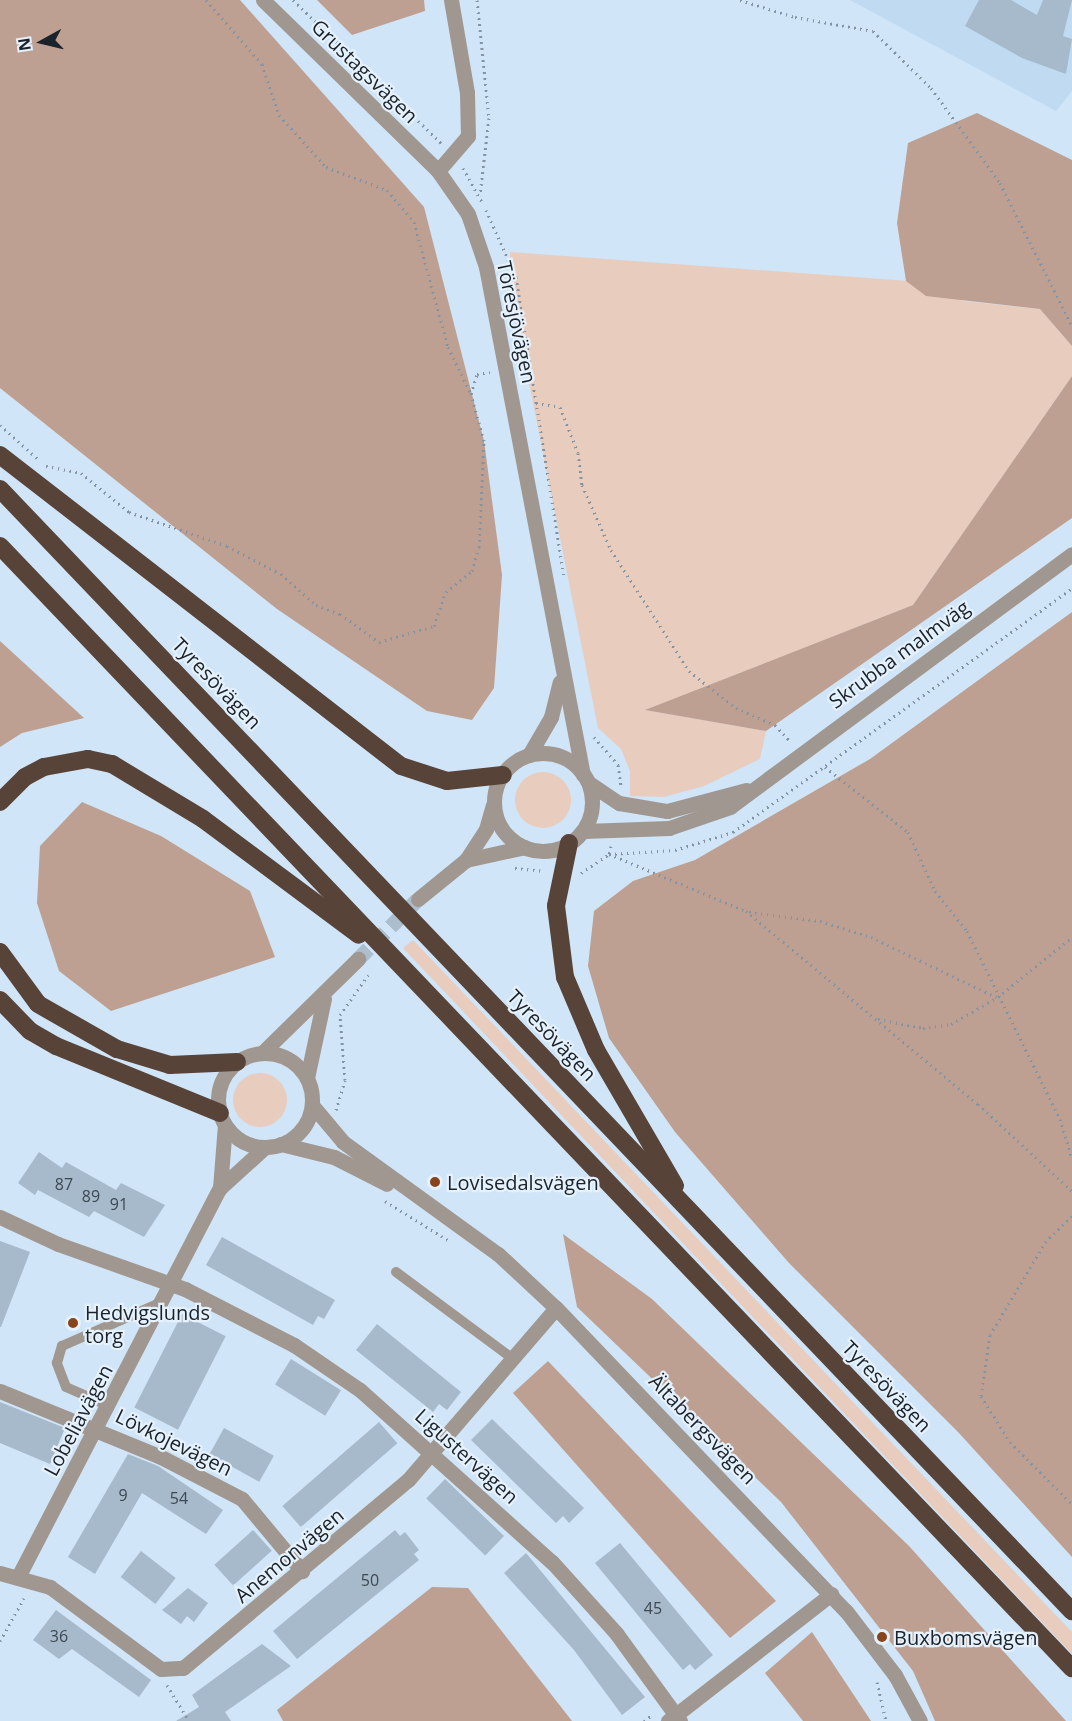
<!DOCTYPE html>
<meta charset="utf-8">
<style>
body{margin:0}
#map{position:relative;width:1072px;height:1721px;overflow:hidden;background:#d0e5f7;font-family:"Open Sans",sans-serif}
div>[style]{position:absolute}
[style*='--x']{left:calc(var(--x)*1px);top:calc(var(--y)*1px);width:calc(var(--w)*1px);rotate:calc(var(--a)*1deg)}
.built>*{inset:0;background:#bfdaf1}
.green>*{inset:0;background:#e8ccbe}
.round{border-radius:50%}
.forest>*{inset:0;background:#bda091}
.building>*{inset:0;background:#a6bacb;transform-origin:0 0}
.tertiary-tunnel>*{height:15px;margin-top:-7.5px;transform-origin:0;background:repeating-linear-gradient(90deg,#acbece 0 15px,transparent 0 23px)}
.path>*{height:3px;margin-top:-1.5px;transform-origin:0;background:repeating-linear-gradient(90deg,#8493a1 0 1.5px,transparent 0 6px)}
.service>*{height:10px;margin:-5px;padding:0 5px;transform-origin:5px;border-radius:5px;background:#a19791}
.minor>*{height:15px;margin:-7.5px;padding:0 7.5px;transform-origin:7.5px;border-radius:7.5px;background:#a19791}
.tertiary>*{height:15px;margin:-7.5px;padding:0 7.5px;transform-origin:7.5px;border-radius:7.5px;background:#a19791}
.tertiary>.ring{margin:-7.5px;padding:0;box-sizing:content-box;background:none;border:15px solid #a19791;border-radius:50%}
.motorway>*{height:18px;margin:-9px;padding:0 9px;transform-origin:9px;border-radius:9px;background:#584339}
.dots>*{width:16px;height:16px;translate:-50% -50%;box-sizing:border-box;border:3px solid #e5f1fc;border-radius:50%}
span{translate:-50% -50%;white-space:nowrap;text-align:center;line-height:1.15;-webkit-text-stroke:4.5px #e5f1fc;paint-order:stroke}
.number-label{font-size:16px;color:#3e4852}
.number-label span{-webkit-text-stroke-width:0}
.street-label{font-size:20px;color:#1b2229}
.poi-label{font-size:20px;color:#1b2229}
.left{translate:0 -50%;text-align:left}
.north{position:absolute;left:12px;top:12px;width:60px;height:60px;-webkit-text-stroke:4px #e5f1fc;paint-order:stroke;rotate:262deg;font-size:16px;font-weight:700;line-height:24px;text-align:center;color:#1b2229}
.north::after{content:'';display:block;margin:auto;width:21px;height:27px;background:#1b2229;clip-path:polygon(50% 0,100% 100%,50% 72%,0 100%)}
</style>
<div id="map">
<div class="built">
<div style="clip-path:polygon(850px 0,1072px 0,1072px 91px,1056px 111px)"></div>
</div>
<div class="green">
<div style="clip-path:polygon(510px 252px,909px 281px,964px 301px,1040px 309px,1072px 346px,1072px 376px,913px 605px,646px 710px,766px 731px,760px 759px,704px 786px,664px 797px,630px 796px,630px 771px,621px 749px,598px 728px,511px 293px)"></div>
<div class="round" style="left:515px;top:772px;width:56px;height:56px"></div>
<div style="clip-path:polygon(413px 940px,1072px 1632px,1072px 1654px,403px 948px)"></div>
<div class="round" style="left:233px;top:1073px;width:54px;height:54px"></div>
</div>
<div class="forest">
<div style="clip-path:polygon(0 0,240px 0,424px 207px,484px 441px,502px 575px,494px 688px,472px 720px,427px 711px,277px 609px,0 388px)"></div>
<div style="clip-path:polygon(317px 0,424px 0,425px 11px,352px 35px)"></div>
<div style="clip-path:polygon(977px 113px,1072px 160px,1072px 346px,1040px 309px,926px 296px,906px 281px,897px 223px,908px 143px)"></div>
<div style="clip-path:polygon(1072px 376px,1072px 518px,766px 731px,645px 710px,913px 605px)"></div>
<div style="clip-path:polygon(1072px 612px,1072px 1557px,958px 1432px,789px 1263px,675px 1132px,609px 1038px,588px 966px,594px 911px,633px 881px,695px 860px,870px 759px)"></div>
<div style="clip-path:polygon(0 641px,84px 718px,22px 733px,0 747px)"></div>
<div style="clip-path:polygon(82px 802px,161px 836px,250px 891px,275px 957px,111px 1011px,59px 971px,37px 903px,40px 846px)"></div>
<div style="clip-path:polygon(563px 1234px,652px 1299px,909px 1546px,1066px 1721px,935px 1721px,913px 1671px,781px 1502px,577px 1307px)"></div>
<div style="clip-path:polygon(548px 1361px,776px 1601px,730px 1638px,513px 1393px)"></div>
<div style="clip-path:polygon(432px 1587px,468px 1588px,572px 1721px,283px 1721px,277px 1710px)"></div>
<div style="clip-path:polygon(812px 1632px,871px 1721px,803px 1721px,765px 1673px)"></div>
</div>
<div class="building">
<div style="clip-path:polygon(979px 0,1011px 0,1037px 15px,1043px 0,1072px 0,1063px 36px,1072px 39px,1066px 74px,1022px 58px,965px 26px)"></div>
<div style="clip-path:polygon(39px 1152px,62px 1168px,66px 1162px,116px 1190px,121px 1183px,165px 1205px,144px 1237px,94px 1211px,89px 1217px,38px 1190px,35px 1195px,18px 1183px)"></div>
<div style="clip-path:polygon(222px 1237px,335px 1300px,324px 1319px,318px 1316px,313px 1325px,206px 1265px)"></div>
<div style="clip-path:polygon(0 1241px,30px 1252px,1px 1327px,0 1327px)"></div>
<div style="left:182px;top:1314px;width:49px;height:105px;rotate:27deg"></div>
<div style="clip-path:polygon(377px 1324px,461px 1392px,447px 1410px,439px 1404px,433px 1412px,356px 1350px)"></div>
<div style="left:291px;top:1359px;width:59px;height:30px;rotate:32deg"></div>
<div style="clip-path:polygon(0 1402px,65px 1428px,50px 1464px,0 1443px)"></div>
<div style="clip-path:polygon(492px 1419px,584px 1508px,569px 1523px,563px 1516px,556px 1523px,471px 1440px)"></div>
<div style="left:379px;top:1422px;width:28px;height:128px;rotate:49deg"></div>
<div style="left:224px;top:1428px;width:57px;height:30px;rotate:29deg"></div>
<div style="clip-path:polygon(128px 1454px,158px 1466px,223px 1510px,206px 1534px,142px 1493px,95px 1574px,68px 1557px)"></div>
<div style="left:445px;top:1479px;width:82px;height:27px;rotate:44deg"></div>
<div style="left:253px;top:1530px;width:28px;height:52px;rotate:48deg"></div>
<div style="clip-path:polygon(395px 1530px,400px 1536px,405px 1532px,419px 1550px,414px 1554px,419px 1560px,297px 1659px,273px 1631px)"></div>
<div style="clip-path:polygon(620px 1543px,713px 1655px,695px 1670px,690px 1664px,683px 1670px,595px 1563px)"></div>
<div style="left:141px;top:1551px;width:44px;height:33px;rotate:38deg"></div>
<div style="clip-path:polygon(526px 1553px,645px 1697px,622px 1715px,574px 1650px,504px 1573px)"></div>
<div style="clip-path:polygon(188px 1588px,208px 1603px,194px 1622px,187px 1616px,181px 1624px,162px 1610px)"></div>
<div style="clip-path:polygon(56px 1610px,151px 1680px,139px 1697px,72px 1649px,59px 1659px,33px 1640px)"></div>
<div style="clip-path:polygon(262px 1644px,291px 1666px,225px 1712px,231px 1721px,176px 1721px,199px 1707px,192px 1695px)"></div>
</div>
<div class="tertiary-tunnel">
<div style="--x:358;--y:959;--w:85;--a:-45"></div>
</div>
<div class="path">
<div style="--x:206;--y:0;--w:85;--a:48.8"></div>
<div style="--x:262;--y:64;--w:54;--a:71.6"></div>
<div style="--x:279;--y:115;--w:70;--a:47.9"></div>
<div style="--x:326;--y:167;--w:65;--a:20.7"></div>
<div style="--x:387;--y:190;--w:42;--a:49.8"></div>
<div style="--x:414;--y:222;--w:130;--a:74.8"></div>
<div style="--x:448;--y:347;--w:50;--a:63.9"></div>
<div style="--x:293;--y:0;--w:206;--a:44"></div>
<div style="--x:477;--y:0;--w:119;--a:84.2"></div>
<div style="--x:489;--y:118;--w:78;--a:96.7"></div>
<div style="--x:740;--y:0;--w:58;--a:17.2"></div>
<div style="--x:795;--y:17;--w:79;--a:10.2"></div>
<div style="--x:873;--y:31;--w:81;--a:44.5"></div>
<div style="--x:931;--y:88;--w:117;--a:54"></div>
<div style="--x:1000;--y:183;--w:160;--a:63.3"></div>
<div style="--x:463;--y:168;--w:41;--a:60.9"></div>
<div style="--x:486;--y:210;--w:73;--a:65.9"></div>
<div style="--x:516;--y:277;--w:304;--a:80.9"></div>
<div style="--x:536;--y:403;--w:24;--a:9"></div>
<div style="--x:560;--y:407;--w:49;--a:68.6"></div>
<div style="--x:578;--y:453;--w:32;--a:83"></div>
<div style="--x:582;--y:485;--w:71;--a:66"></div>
<div style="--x:611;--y:550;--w:144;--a:57.2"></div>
<div style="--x:689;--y:671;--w:60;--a:38.2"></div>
<div style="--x:736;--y:708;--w:43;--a:23.6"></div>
<div style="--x:775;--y:725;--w:23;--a:47"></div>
<div style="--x:0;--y:425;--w:50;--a:41.7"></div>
<div style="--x:46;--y:466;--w:36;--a:11"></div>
<div style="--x:81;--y:473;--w:62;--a:39.1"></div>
<div style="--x:129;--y:512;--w:104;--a:19.1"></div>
<div style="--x:227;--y:546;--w:61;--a:27.4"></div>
<div style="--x:281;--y:574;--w:47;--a:41.5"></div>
<div style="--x:316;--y:605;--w:26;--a:21"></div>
<div style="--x:340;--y:614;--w:48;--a:35.7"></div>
<div style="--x:379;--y:642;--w:57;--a:-16.2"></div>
<div style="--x:434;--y:626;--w:36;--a:-71"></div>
<div style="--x:446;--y:592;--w:33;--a:-39"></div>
<div style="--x:472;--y:571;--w:25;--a:-74"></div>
<div style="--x:479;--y:547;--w:106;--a:-87.3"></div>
<div style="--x:484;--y:441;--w:49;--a:-105.5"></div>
<div style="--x:471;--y:394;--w:21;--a:-73"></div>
<div style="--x:477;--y:374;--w:13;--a:-9"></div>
<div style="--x:594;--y:737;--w:37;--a:49"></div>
<div style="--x:618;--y:765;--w:22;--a:82"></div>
<div style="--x:825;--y:767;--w:105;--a:38.1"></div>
<div style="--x:908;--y:832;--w:65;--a:65.4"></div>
<div style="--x:935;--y:891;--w:51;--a:51.3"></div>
<div style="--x:967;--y:931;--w:210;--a:63.7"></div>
<div style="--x:1060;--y:1119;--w:42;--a:73.3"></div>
<div style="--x:611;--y:846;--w:8;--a:104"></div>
<div style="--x:609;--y:854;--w:148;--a:22.6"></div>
<div style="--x:746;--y:911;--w:302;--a:39.8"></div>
<div style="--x:978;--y:1104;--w:128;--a:42.8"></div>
<div style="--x:515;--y:868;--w:29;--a:6"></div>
<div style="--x:581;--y:873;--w:34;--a:-34"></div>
<div style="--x:609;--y:854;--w:66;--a:-3.5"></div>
<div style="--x:675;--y:850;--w:61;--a:-17.2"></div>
<div style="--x:733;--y:832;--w:418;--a:-35.7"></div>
<div style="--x:749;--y:912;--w:72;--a:7.2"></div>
<div style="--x:820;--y:921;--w:53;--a:17.4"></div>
<div style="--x:871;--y:937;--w:139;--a:25.6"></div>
<div style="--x:878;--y:1019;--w:46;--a:11.3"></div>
<div style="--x:923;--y:1028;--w:28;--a:-8"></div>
<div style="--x:951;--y:1024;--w:54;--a:-29.9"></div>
<div style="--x:998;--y:997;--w:95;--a:-39"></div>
<div style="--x:336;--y:1110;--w:31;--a:-73"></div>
<div style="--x:345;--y:1080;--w:65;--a:-94.4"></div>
<div style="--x:340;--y:1015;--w:49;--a:-55"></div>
<div style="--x:385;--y:1201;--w:74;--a:31.8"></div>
<div style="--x:1072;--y:1216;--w:36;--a:136"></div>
<div style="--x:1046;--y:1241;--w:109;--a:120.8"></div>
<div style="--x:990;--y:1335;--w:62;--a:98.4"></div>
<div style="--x:981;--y:1396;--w:54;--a:57.8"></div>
<div style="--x:1010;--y:1442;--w:88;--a:45"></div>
<div style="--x:0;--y:1641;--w:49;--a:-60.8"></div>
<div style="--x:877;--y:1682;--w:40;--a:77"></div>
<div style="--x:167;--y:1685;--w:42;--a:58.6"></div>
<div style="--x:644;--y:1721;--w:10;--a:-37"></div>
</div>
<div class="service">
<div style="--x:396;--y:1272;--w:144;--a:36.6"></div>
<div style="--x:109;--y:1406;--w:47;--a:-156.2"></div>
<div style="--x:66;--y:1387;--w:26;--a:-111"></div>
<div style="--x:57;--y:1363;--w:18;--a:-74"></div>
<div style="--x:62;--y:1346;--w:109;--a:-23.7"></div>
</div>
<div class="minor">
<div style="--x:263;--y:0;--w:245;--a:44.3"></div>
<div style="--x:451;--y:0;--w:94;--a:80.2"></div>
<div style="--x:467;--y:93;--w:43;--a:88.7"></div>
<div style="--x:468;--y:136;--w:46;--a:130.6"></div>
<div style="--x:438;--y:171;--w:52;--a:55.1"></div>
<div style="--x:468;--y:214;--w:56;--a:71.2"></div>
<div style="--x:486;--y:267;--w:517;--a:79.19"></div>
<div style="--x:529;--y:755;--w:44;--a:-59.9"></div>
<div style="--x:551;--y:717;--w:36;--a:-76"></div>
<div style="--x:220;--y:1188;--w:63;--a:-85.5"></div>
<div style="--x:0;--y:1217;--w:64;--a:25"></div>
<div style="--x:58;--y:1244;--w:135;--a:19.5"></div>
<div style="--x:185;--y:1289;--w:123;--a:27.2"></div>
<div style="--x:294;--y:1345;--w:80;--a:34.3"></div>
<div style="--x:360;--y:1390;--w:258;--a:41.9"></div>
<div style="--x:552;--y:1562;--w:96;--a:48"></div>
<div style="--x:616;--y:1633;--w:109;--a:54"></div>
<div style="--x:0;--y:1391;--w:174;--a:22.3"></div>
<div style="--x:161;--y:1457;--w:91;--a:27.4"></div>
<div style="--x:242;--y:1499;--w:94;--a:50.2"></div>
<div style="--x:0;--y:1573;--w:52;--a:15.6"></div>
<div style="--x:50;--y:1587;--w:138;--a:36.5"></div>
<div style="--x:161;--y:1669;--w:22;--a:-3"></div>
<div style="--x:183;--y:1668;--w:293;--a:-39.9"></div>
<div style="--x:408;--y:1480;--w:227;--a:-49.3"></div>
<div style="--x:19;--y:1575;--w:436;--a:-62.6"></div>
<div style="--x:220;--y:1188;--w:61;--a:-42.3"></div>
<div style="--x:668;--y:1721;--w:207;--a:-37.9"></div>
</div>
<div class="tertiary">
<div class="ring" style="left:494px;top:753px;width:83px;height:83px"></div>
<div style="--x:589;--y:783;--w:36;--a:34"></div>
<div style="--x:619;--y:803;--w:49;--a:9.5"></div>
<div style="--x:667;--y:811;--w:82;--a:-14.9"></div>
<div style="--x:584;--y:831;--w:85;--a:-2"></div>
<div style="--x:669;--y:828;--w:65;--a:-19"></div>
<div style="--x:730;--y:807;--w:425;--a:-36.5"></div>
<div style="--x:466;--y:860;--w:37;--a:-57"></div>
<div style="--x:486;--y:829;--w:25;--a:-74"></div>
<div style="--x:418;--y:899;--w:62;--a:-39.1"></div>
<div style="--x:466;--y:860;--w:60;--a:-12.4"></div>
<div style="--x:264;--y:1051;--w:132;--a:-44.4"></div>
<div class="ring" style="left:218px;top:1053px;width:79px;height:79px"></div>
<div style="--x:307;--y:1078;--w:81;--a:-77.9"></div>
<div style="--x:312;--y:1105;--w:48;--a:50"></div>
<div style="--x:343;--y:1142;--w:191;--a:35.9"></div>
<div style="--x:498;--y:1254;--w:79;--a:43"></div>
<div style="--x:556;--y:1308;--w:419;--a:46.3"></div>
<div style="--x:846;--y:1611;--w:81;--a:52.6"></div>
<div style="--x:895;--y:1675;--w:52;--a:61.5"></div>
<div style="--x:281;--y:1144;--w:55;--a:13.8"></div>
<div style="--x:334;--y:1157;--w:59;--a:27"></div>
</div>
<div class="motorway">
<div style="--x:0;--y:455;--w:507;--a:37.8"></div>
<div style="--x:401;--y:766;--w:48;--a:18.1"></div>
<div style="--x:447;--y:781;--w:56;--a:-6.1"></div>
<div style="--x:0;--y:489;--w:1552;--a:46.31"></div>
<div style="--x:0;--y:546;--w:1552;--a:46.31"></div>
<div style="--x:0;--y:802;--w:35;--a:-45"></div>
<div style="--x:25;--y:777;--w:21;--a:-28"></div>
<div style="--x:44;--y:767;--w:45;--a:-10.3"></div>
<div style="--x:88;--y:759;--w:25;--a:12"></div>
<div style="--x:112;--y:764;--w:106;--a:31.1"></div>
<div style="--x:203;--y:819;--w:194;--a:36.6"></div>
<div style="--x:569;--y:843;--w:64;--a:101.7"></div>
<div style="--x:556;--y:906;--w:72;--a:82.8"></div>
<div style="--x:565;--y:977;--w:79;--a:67"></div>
<div style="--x:596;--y:1050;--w:157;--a:59.8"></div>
<div style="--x:0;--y:952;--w:64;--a:53.8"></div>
<div style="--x:38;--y:1004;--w:91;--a:29.7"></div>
<div style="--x:117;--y:1049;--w:55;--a:16.8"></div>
<div style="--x:170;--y:1065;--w:67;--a:-2.6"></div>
<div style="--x:0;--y:1000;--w:43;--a:45.9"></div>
<div style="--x:30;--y:1031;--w:30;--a:30"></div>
<div style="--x:56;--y:1046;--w:177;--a:22.2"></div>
</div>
<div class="dots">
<div style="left:435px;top:1182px;background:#88441a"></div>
<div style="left:73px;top:1323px;background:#88441a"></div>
<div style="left:882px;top:1637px;background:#88441a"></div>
</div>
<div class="number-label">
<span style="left:64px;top:1184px">87</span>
<span style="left:91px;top:1196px">89</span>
<span style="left:119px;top:1204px">91</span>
<span style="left:123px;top:1495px">9</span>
<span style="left:179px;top:1498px">54</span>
<span style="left:370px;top:1580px">50</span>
<span style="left:653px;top:1608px">45</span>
<span style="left:59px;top:1636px">36</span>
</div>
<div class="street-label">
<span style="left:365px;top:71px;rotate:44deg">Grustagsvägen</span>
<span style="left:517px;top:322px;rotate:78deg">Töresjövägen</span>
<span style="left:899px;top:654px;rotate:-36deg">Skrubba malmväg</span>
<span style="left:217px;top:683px;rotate:46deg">Tyresövägen</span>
<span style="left:552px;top:1035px;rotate:46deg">Tyresövägen</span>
<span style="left:887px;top:1386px;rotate:46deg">Tyresövägen</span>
<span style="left:78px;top:1420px;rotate:-62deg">Lobeliavägen</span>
<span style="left:703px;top:1429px;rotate:46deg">Ältabergsvägen</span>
<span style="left:174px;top:1442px;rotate:26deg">Lövkojevägen</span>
<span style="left:467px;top:1456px;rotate:42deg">Ligustervägen</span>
<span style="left:289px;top:1555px;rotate:-40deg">Anemonvägen</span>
</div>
<div class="poi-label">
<span class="left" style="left:447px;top:1182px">Lovisedalsvägen</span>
<span class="left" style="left:85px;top:1324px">Hedvigslunds<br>torg</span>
<span class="left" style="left:894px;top:1637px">Buxbomsvägen</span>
</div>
<div class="north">N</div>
</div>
